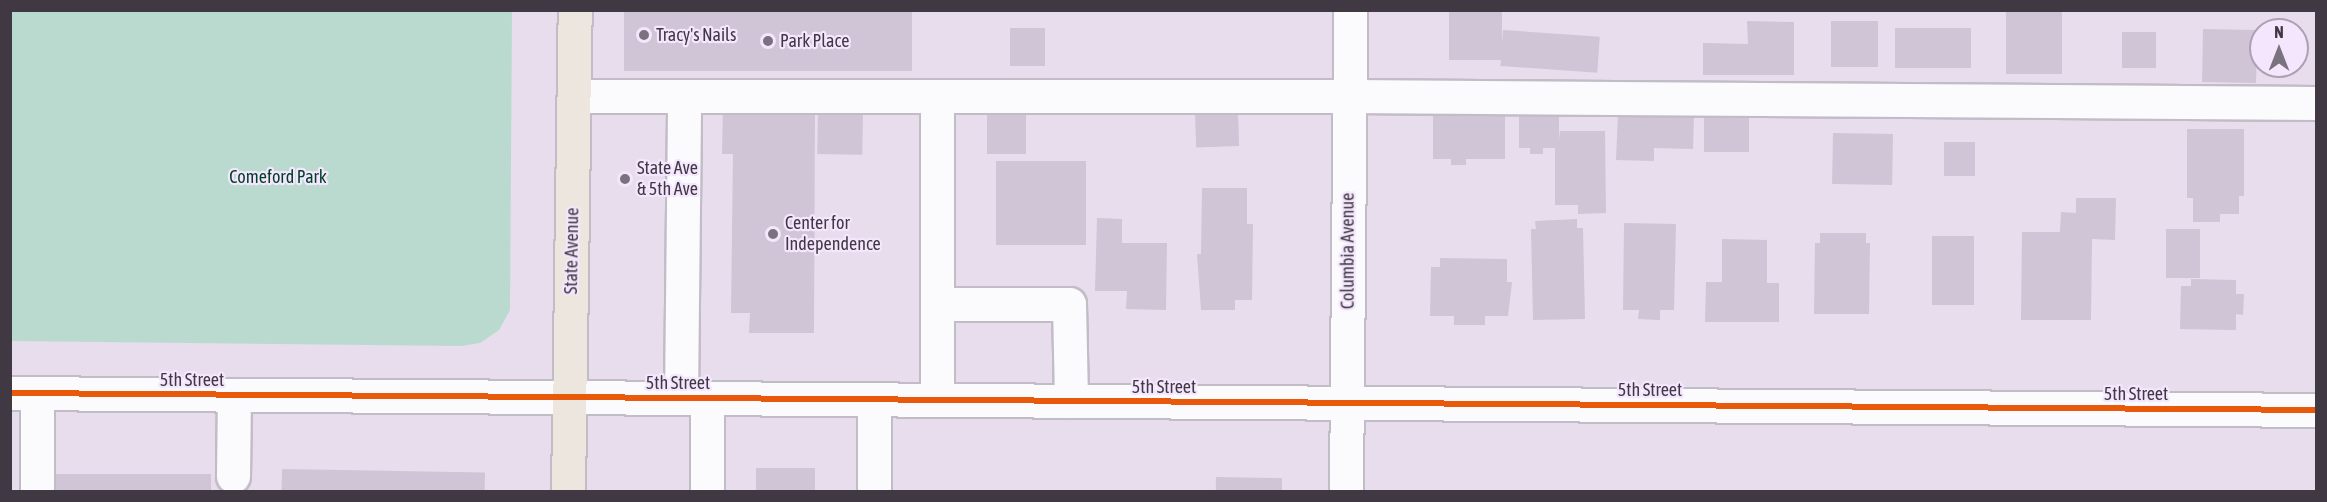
<!DOCTYPE html>
<style>
body{margin:0}
#map{position:relative;width:2327px;height:502px;overflow:hidden;background:#e7dded;font-family:"Asap Condensed",sans-serif}
div>[style]{position:absolute}
[style*='--x']{left:calc(var(--x)*1px);top:calc(var(--y)*1px);width:calc(var(--w)*1px);rotate:calc(var(--a)*1deg)}
.green>*{inset:0;background:#badacf}
.building>*{inset:0;background:#d0c4d7;transform-origin:0 0}
.roads{filter:drop-shadow(2px 0 #c2bcc7) drop-shadow(-2px 0 #c2bcc7) drop-shadow(0 2px #c2bcc7) drop-shadow(0 -2px #c2bcc7)}
.minor>*{height:33px;margin:-16.5px;padding:0 16.5px;transform-origin:16.5px;border-radius:16.5px;background:#fbfafc}
.major>*{height:33px;margin:-16.5px;padding:0 16.5px;transform-origin:16.5px;border-radius:16.5px;background:#ece6df}
.cycleway>*{height:6px;margin:-3px;padding:0 3px;transform-origin:3px;border-radius:3px;background:#e8590c}
.dots>*{width:16px;height:16px;translate:-50% -50%;box-sizing:border-box;border:3px solid #f3e6fd;border-radius:50%}
span{translate:-50% -50%;white-space:nowrap;text-align:center;line-height:1.15;-webkit-text-stroke:4.5px #f3e6fd;paint-order:stroke}
.poi-label{font-size:18px;color:#403944}
.left{translate:0 -50%;text-align:left}
.park-label{font-size:18px;color:#003f28}
.street-label{font-size:18px;color:#403944}
.frame{position:absolute;inset:0;border:12px solid #403944;pointer-events:none}
.north{position:absolute;left:2249px;top:18px;width:60px;height:60px;box-sizing:border-box;background:#f3e6fd;border:2px solid #aba1b3;border-radius:50%;rotate:0deg;font-size:16px;font-weight:700;line-height:24px;text-align:center;color:#403944}
.north::after{content:'';display:block;margin:auto;width:21px;height:27px;background:#7a727f;clip-path:polygon(50% 0,100% 100%,50% 72%,0 100%)}
</style>
<div id="map">
<div class="green">
<div style="clip-path:polygon(11px 10px,512px 11px,510px 310px,499px 330px,480px 343px,461px 346px,11px 341px)"></div>
</div>
<div class="building">
<div style="left:624px;top:10px;width:288px;height:61px"></div>
<div style="left:1449px;top:10px;width:53px;height:50px"></div>
<div style="left:2006px;top:10px;width:56px;height:64px"></div>
<div style="clip-path:polygon(1747px 21px,1794px 22px,1794px 75px,1703px 75px,1703px 43px,1748px 44px)"></div>
<div style="left:1831px;top:21px;width:47px;height:46px"></div>
<div style="left:1010px;top:28px;width:35px;height:38px"></div>
<div style="left:1895px;top:28px;width:76px;height:40px"></div>
<div style="left:1503px;top:30px;width:97px;height:36px;rotate:4deg"></div>
<div style="left:2257px;top:30px;width:53px;height:54px;rotate:91deg"></div>
<div style="left:2122px;top:32px;width:34px;height:36px"></div>
<div style="clip-path:polygon(723px 106px,815px 107px,814px 333px,749px 333px,750px 313px,731px 313px,733px 154px,722px 154px)"></div>
<div style="left:818px;top:111px;width:45px;height:43px;rotate:1deg"></div>
<div style="left:987px;top:112px;width:39px;height:42px"></div>
<div style="left:1238px;top:112px;width:34px;height:43px;rotate:88deg"></div>
<div style="clip-path:polygon(1433px 112px,1505px 112px,1505px 159px,1466px 159px,1466px 165px,1451px 165px,1451px 159px,1433px 159px)"></div>
<div style="clip-path:polygon(1618px 113px,1694px 115px,1693px 149px,1654px 148px,1654px 161px,1616px 160px)"></div>
<div style="clip-path:polygon(1519px 114px,1559px 114px,1559px 140px,1560px 131px,1605px 131px,1606px 213px,1578px 214px,1578px 205px,1555px 205px,1555px 148px,1543px 148px,1543px 154px,1530px 154px,1530px 148px,1519px 148px)"></div>
<div style="left:1704px;top:114px;width:45px;height:38px"></div>
<div style="clip-path:polygon(2187px 129px,2244px 129px,2244px 196px,2239px 196px,2239px 214px,2220px 214px,2220px 222px,2193px 222px,2193px 198px,2187px 198px)"></div>
<div style="left:1833px;top:133px;width:60px;height:51px;rotate:1deg"></div>
<div style="left:1944px;top:142px;width:31px;height:34px"></div>
<div style="left:996px;top:161px;width:90px;height:84px"></div>
<div style="clip-path:polygon(1202px 188px,1247px 188px,1247px 224px,1253px 224px,1252px 300px,1235px 300px,1235px 310px,1201px 310px,1197px 254px,1201px 254px)"></div>
<div style="clip-path:polygon(2076px 198px,2116px 198px,2115px 240px,2092px 239px,2091px 320px,2021px 320px,2022px 232px,2060px 232px,2061px 212px,2076px 213px)"></div>
<div style="clip-path:polygon(1097px 218px,1122px 219px,1122px 243px,1167px 243px,1166px 310px,1126px 309px,1127px 291px,1095px 291px)"></div>
<div style="clip-path:polygon(1577px 219px,1577px 228px,1583px 228px,1585px 319px,1533px 320px,1531px 229px,1536px 229px,1535px 221px)"></div>
<div style="clip-path:polygon(1624px 223px,1676px 224px,1674px 310px,1660px 310px,1660px 320px,1638px 319px,1639px 310px,1623px 310px)"></div>
<div style="left:2166px;top:229px;width:34px;height:49px"></div>
<div style="clip-path:polygon(1820px 233px,1866px 233px,1866px 243px,1870px 243px,1869px 314px,1814px 314px,1815px 243px,1820px 243px)"></div>
<div style="left:1932px;top:236px;width:42px;height:69px"></div>
<div style="clip-path:polygon(1722px 239px,1767px 240px,1767px 283px,1779px 283px,1779px 322px,1705px 322px,1706px 282px,1722px 282px)"></div>
<div style="clip-path:polygon(1440px 258px,1507px 259px,1507px 282px,1512px 282px,1508px 316px,1485px 316px,1485px 325px,1454px 325px,1454px 316px,1430px 316px,1431px 267px,1440px 267px)"></div>
<div style="clip-path:polygon(2191px 279px,2236px 280px,2236px 294px,2244px 294px,2243px 315px,2236px 314px,2236px 330px,2180px 329px,2181px 286px,2191px 286px)"></div>
<div style="left:756px;top:468px;width:59px;height:24px"></div>
<div style="left:282px;top:469px;width:203px;height:23px;rotate:1deg"></div>
<div style="left:211px;top:474px;width:18px;height:160px;rotate:90deg"></div>
<div style="left:1216px;top:477px;width:66px;height:15px;rotate:1deg"></div>
</div>
<div class="roads">
<div class="minor">
<div style="--x:574;--y:96;--w:775;--a:0"></div>
<div style="--x:1349;--y:96;--w:967;--a:0.41"></div>
<div style="--x:937;--y:96;--w:304;--a:90"></div>
<div style="--x:937;--y:304;--w:132;--a:0"></div>
<div style="--x:1069;--y:304;--w:97;--a:88.8"></div>
<div style="--x:10;--y:393;--w:2306;--a:0.42"></div>
<div style="--x:681;--y:398;--w:302;--a:-89.4"></div>
<div style="--x:707;--y:398;--w:94;--a:90"></div>
<div style="--x:874;--y:400;--w:92;--a:90"></div>
<div style="--x:233;--y:476;--w:81;--a:-89.3"></div>
<div style="--x:37;--y:492;--w:98;--a:-90"></div>
<div style="--x:1346;--y:492;--w:482;--a:-89.5"></div>
</div>
<div class="major">
<div style="--x:568;--y:492;--w:482;--a:-89.2"></div>
</div>
</div>
<div class="cycleway">
<div style="--x:10;--y:393;--w:2306;--a:0.42"></div>
</div>
<div class="dots">
<div style="left:644px;top:35px;background:#7a727f"></div>
<div style="left:768px;top:41px;background:#7a727f"></div>
<div style="left:625px;top:179px;background:#7a727f"></div>
<div style="left:773px;top:234px;background:#7a727f"></div>
</div>
<div class="poi-label">
<span class="left" style="left:656px;top:35px">Tracy's Nails</span>
<span class="left" style="left:780px;top:41px">Park Place</span>
<span class="left" style="left:637px;top:179px">State Ave<br>&amp; 5th Ave</span>
<span class="left" style="left:785px;top:234px">Center for<br>Independence</span>
</div>
<div class="park-label">
<span style="left:278px;top:177px">Comeford Park</span>
</div>
<div class="street-label">
<span style="left:572px;top:251px;rotate:-89deg">State Avenue</span>
<span style="left:1348px;top:251px;rotate:-90deg">Columbia Avenue</span>
<span style="left:192px;top:380px">5th Street</span>
<span style="left:678px;top:383px">5th Street</span>
<span style="left:1164px;top:387px">5th Street</span>
<span style="left:1650px;top:390px">5th Street</span>
<span style="left:2136px;top:394px">5th Street</span>
</div>
<div class="frame"></div>
<div class="north">N</div>
</div>
